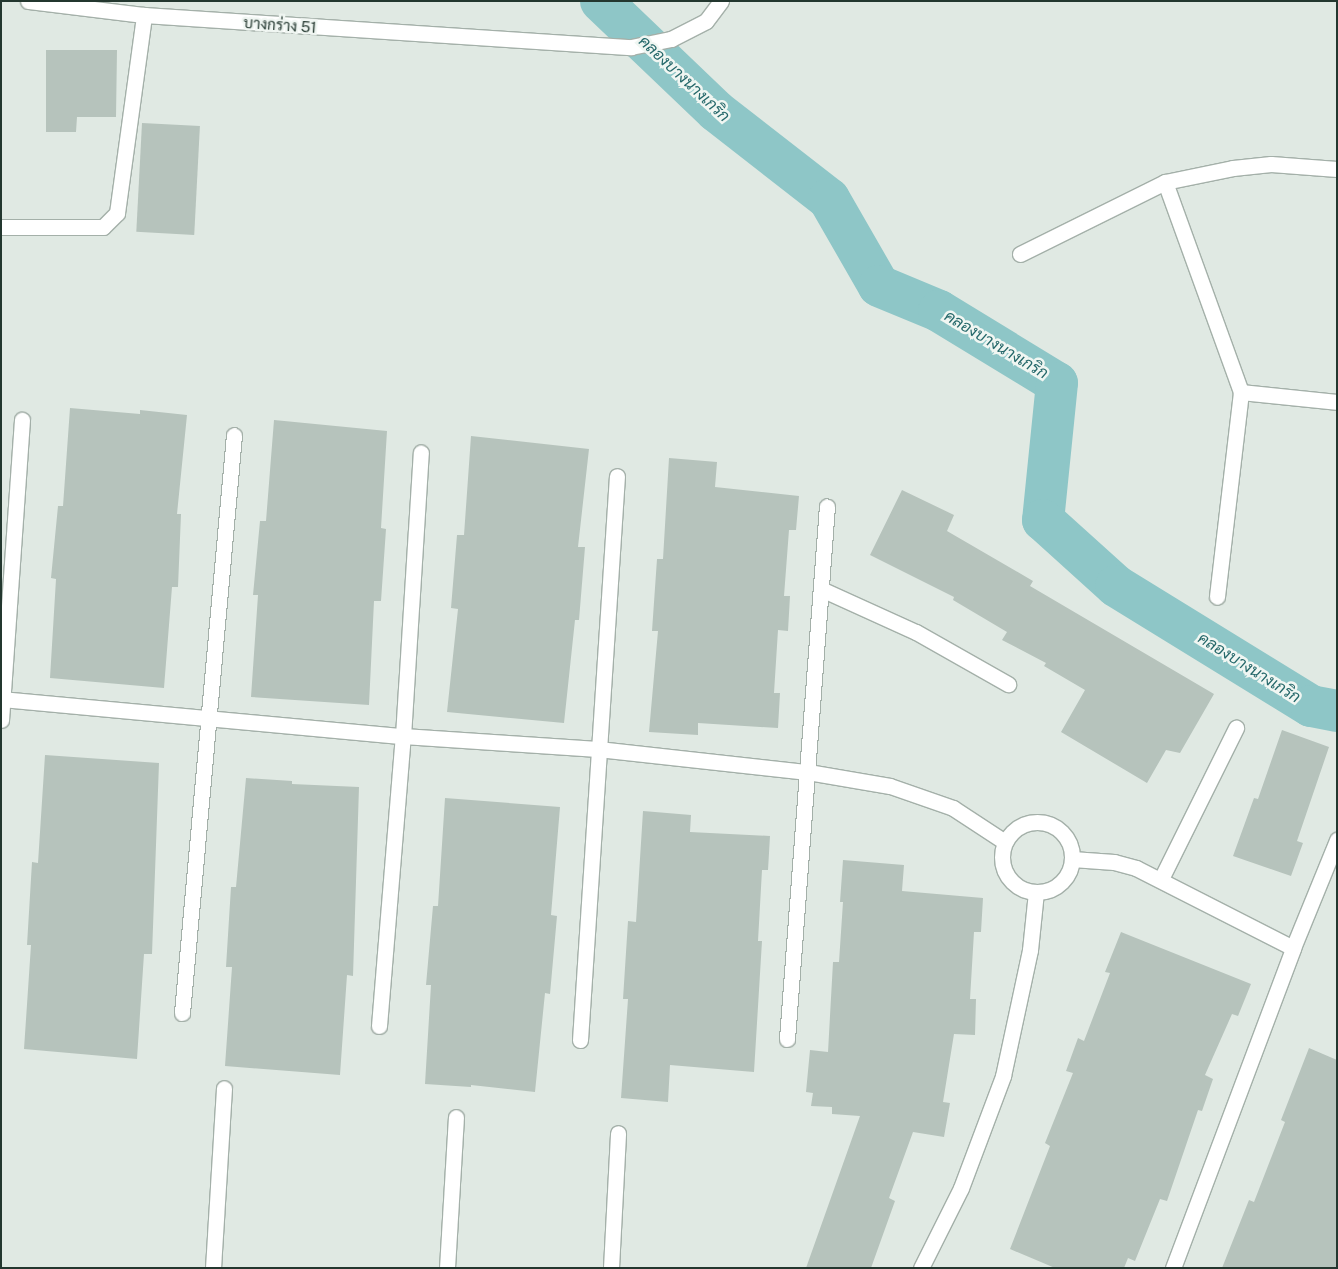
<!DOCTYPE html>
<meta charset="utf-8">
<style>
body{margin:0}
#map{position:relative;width:1338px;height:1269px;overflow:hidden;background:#e0e9e3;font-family:"Public Sans",Sarabun,sans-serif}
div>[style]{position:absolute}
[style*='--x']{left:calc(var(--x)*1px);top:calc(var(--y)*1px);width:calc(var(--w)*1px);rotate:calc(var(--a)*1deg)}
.canal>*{height:42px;margin:-21px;padding:0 21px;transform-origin:21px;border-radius:21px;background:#8ec6c7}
.building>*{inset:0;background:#b6c3bc;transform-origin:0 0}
.roads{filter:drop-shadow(1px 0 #a4b0a9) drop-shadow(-1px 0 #a4b0a9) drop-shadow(0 1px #a4b0a9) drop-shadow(0 -1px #a4b0a9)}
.street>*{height:15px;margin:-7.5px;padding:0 7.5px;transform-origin:7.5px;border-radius:7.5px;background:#fff}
.street>.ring{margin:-7.5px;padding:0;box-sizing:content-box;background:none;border:15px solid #fff;border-radius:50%}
span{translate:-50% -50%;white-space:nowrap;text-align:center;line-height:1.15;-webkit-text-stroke:5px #f0f6f2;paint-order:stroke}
.street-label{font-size:15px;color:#23372f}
.water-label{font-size:16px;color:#25686a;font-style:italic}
.frame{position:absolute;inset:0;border:2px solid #23372f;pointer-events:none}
</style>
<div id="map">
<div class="canal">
<div style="--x:601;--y:1;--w:159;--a:43.7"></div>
<div style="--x:716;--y:111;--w:143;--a:37.9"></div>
<div style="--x:829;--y:199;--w:100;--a:60.1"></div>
<div style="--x:879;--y:286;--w:65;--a:22.6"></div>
<div style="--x:939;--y:311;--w:138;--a:31.4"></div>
<div style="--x:1057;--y:383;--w:138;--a:95.8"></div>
<div style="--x:1043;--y:520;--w:98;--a:42.1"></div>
<div style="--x:1116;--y:586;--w:229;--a:31.6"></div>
<div style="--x:1311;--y:706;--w:26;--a:11"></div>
</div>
<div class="building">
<div style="clip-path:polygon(46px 50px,117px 50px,116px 117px,77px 117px,76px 132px,46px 132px)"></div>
<div style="left:142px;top:123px;width:58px;height:109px;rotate:3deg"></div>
<div style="clip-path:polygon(70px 408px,140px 414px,140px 410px,187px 415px,177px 514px,181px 514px,178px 587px,172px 587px,164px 688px,50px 678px,56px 579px,51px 578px,58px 506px,63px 506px)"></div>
<div style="clip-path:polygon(274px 420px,387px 431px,381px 528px,386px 529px,381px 601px,374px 601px,369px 705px,251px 697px,258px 595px,253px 595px,260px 521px,266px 521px)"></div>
<div style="clip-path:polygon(471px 436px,589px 449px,578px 547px,585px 547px,579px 620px,575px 620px,564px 723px,447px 712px,458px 609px,451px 608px,457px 535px,464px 535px)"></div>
<div style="clip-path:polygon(669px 458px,717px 462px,715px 487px,799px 496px,796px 530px,789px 530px,784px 596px,790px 596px,788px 631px,778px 630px,774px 693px,780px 693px,778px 728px,698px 723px,698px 735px,649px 732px,658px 631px,652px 631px,657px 559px,663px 559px)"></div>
<div style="clip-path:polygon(902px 490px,954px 515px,947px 531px,1033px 581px,1030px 586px,1214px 694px,1180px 753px,1166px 750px,1147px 783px,1061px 732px,1085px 690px,1044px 666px,1046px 663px,1002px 640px,1007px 632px,953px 600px,954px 597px,870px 555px)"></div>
<div style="clip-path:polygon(1282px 730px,1329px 747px,1297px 841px,1303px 843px,1291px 876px,1233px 856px,1254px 798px,1258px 799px)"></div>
<div style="clip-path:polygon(45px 755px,159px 763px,152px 954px,144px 954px,137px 1059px,24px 1049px,31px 945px,27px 945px,32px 862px,38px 863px)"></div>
<div style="clip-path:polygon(246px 778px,292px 781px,292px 784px,359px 787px,353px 976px,347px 975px,340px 1075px,225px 1066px,232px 967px,226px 967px,231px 887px,236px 887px)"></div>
<div style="clip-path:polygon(445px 798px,560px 807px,551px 915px,557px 916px,550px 994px,545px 993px,535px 1092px,471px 1085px,471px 1087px,425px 1084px,431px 985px,426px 985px,433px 906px,438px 906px)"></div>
<div style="clip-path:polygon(643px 811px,691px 815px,690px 832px,770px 836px,768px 870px,762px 870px,758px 941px,762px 941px,754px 1072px,670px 1065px,668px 1102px,621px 1098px,628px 999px,623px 999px,628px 921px,636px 922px)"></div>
<div style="clip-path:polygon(843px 860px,904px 865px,902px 891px,983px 898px,981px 932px,974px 932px,970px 999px,976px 999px,975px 1035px,954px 1034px,943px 1102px,950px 1103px,944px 1137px,913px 1132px,889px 1198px,895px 1201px,871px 1268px,806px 1268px,860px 1116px,832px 1114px,832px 1107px,811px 1106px,813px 1093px,806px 1092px,810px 1050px,828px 1052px,833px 962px,839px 962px,843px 902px,840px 902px)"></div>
<div style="clip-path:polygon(1121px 932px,1251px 984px,1238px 1016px,1232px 1014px,1205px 1075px,1213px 1079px,1202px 1111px,1198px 1110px,1167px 1201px,1160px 1199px,1135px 1261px,1128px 1258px,1124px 1268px,1055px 1268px,1010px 1249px,1050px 1146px,1045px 1143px,1073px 1073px,1066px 1071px,1078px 1038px,1084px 1041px,1110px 973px,1105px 972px)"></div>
<div style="clip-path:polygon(1309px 1048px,1337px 1060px,1337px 1268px,1222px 1268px,1249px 1200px,1254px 1202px,1285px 1122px,1281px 1120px)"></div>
</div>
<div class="roads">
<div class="street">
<div style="--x:28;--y:1;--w:117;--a:6.9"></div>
<div style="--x:1165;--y:182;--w:223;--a:70.1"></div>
<div style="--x:1241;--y:392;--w:206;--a:96.7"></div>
<div style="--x:1;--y:227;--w:102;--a:0"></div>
<div style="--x:103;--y:227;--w:20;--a:-45"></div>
<div style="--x:117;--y:213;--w:200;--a:-82.2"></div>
<div style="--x:144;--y:15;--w:488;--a:3.8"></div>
<div style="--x:631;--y:47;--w:41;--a:-11.3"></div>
<div style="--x:671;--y:39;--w:39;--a:-27"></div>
<div style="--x:706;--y:21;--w:25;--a:-53"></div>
<div style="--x:1020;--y:254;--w:162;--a:-26.4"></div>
<div style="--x:1165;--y:182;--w:69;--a:-11.6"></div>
<div style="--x:1233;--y:168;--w:38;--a:-6"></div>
<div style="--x:1271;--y:164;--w:66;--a:4.3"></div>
<div style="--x:1241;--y:392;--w:97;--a:5.9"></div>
<div style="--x:821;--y:589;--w:104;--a:24.4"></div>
<div style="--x:916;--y:632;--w:106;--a:29.5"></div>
<div style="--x:1;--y:699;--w:404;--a:5.3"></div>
<div style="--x:403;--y:736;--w:195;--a:3.8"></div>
<div style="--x:598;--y:749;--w:211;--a:6.3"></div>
<div style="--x:808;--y:772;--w:83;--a:9.7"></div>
<div style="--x:890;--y:786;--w:67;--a:19.2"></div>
<div style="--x:953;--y:808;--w:62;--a:33.2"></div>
<div style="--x:1;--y:720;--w:301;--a:-86"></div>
<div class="ring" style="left:1002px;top:822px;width:55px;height:55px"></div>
<div style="--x:1072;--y:859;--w:42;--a:4.1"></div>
<div style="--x:1114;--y:862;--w:23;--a:15"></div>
<div style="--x:1136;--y:868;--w:176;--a:27"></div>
<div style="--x:1161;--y:879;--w:169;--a:-63.6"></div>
<div style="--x:182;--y:1013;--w:580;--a:-84.86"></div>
<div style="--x:379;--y:1026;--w:291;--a:-85.3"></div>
<div style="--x:403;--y:736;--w:284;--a:-86.4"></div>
<div style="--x:787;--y:1039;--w:534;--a:-85.71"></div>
<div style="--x:580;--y:1040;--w:565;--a:-86.25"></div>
<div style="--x:213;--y:1268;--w:180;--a:-86.5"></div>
<div style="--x:447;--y:1268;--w:151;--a:-86.6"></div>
<div style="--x:611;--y:1268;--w:135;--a:-87"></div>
<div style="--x:921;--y:1268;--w:89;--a:-63.4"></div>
<div style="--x:961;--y:1188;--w:120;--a:-69.4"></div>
<div style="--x:1003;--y:1076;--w:129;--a:-77.9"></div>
<div style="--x:1030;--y:950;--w:58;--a:-84.1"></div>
<div style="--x:1173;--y:1268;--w:342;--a:-69.4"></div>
<div style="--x:1293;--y:948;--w:117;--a:-67.8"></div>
</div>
</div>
<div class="street-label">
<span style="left:280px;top:25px;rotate:4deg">บางกร่าง 51</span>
</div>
<div class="water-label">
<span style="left:684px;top:79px;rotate:43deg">คลองบางนางเกริก</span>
<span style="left:996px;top:345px;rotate:31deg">คลองบางนางเกริก</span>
<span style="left:1249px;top:668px;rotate:32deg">คลองบางนางเกริก</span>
</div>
<div class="frame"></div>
</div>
